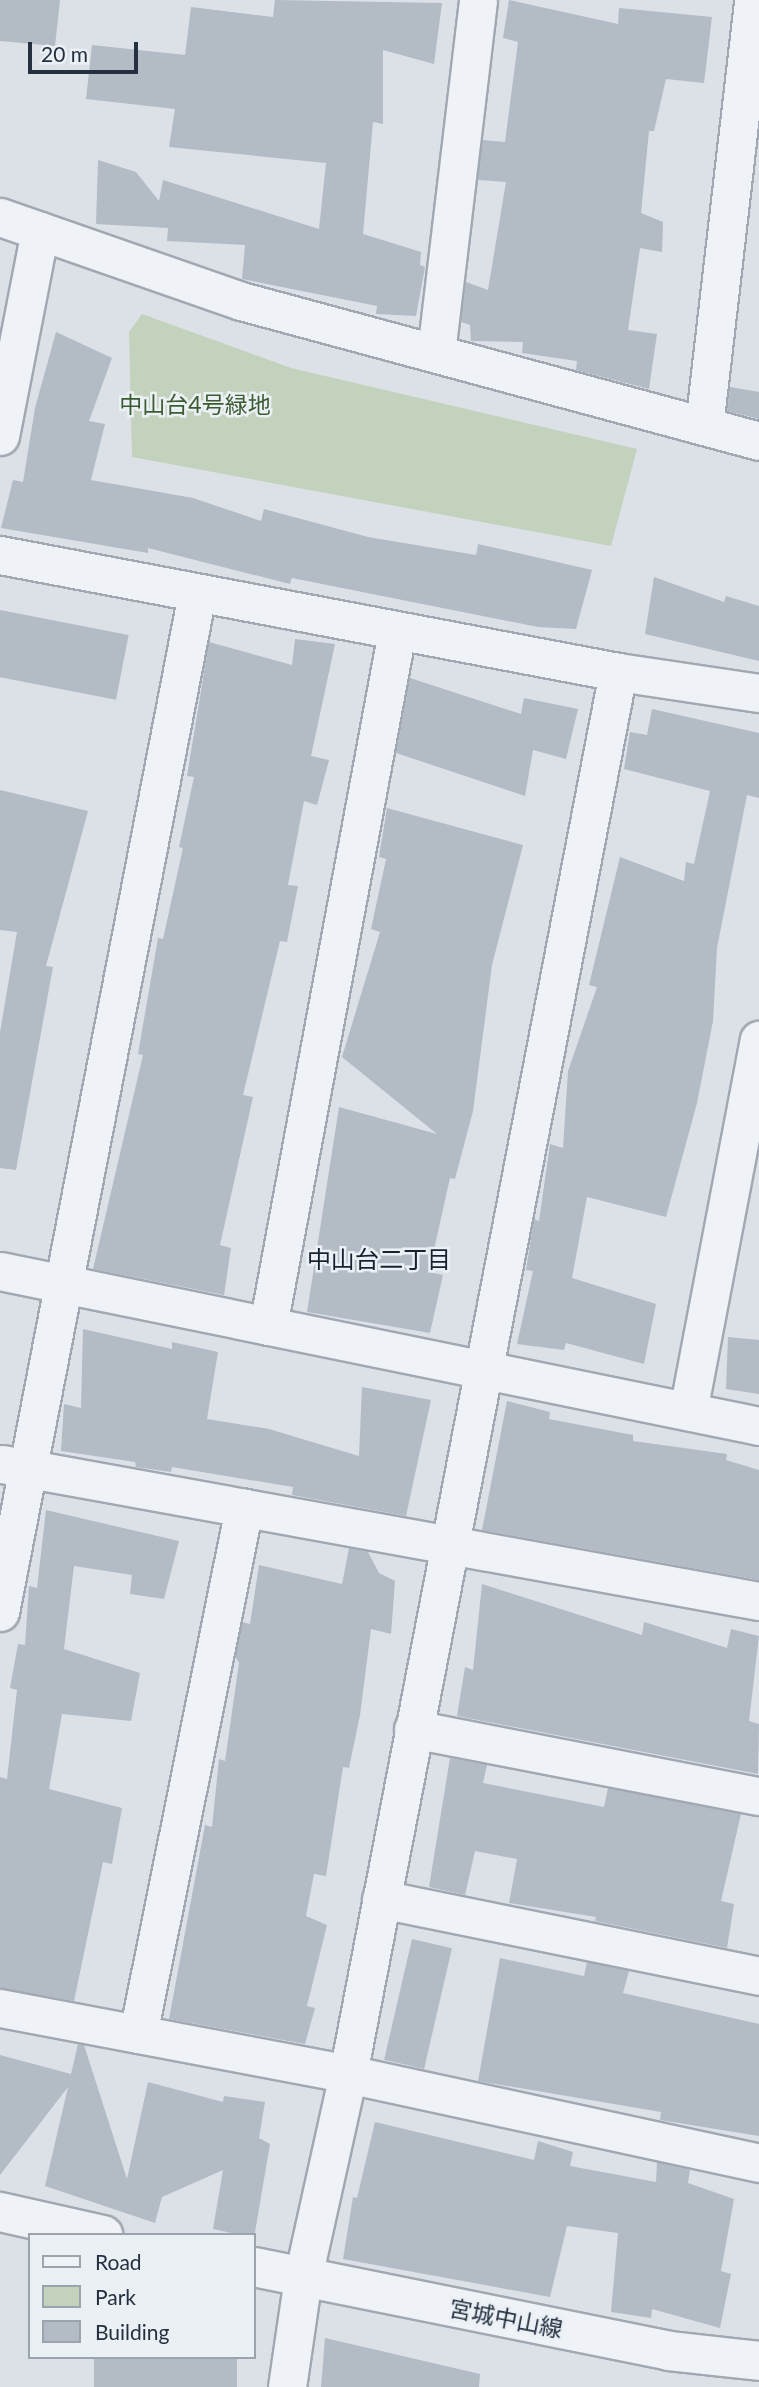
<!DOCTYPE html>
<meta charset="utf-8">
<style>
body{margin:0}
#map{position:relative;width:759px;height:2387px;overflow:hidden;background:#dce1e8;font-family:Lato,"Noto Sans JP",sans-serif}
div>[style]{position:absolute}
[style*='--x']{left:calc(var(--x)*1px);top:calc(var(--y)*1px);width:calc(var(--w)*1px);rotate:calc(var(--a)*1deg)}
.green>*{inset:0;background:#c3d2bc}
.building>*{inset:0;background:#b3bbc5;transform-origin:0 0}
.roads{filter:drop-shadow(2px 0 #a1a8b2) drop-shadow(-2px 0 #a1a8b2) drop-shadow(0 2px #a1a8b2) drop-shadow(0 -2px #a1a8b2)}
.minor>*{height:37px;margin:-18.5px;padding:0 18.5px;transform-origin:18.5px;border-radius:18.5px;background:#eff2f6}
.tertiary>*{height:38px;margin:-19px;padding:0 19px;transform-origin:19px;border-radius:19px;background:#eff2f6}
span{translate:-50% -50%;white-space:nowrap;text-align:center;line-height:1.15;-webkit-text-stroke:5px #ebf0f5;paint-order:stroke}
.park-label{font-size:23px;color:#3b5c30}
.street-label{font-size:23px;color:#24303f}
.neighbourhood-label{font-size:24px;color:#17212f}
.legend{position:absolute;left:28px;top:2233px;width:228px;height:126px;box-sizing:border-box;background:#ebf0f5;border:2px solid #9ba3ac;margin:0;padding:9px 12px;list-style:none;font-size:21px;color:#24303f}
.legend li{display:flex;align-items:center;gap:14px;height:35px}
.legend b{width:35px;border:2px solid #9ba3ac}
.scale{position:absolute;left:28px;top:42px;width:110px;height:32px;box-sizing:border-box;border:4px solid #24303f;border-top:0;padding-left:9px;font-size:21px;line-height:24px;white-space:nowrap;color:#24303f;-webkit-text-stroke:5px #ebf0f5;paint-order:stroke}
</style>
<div id="map">
<div class="green">
<div style="clip-path:polygon(142px 314px,291px 368px,637px 449px,611px 546px,132px 457px,129px 332px)"></div>
</div>
<div class="building">
<div style="clip-path:polygon(0 0,60px 0,55px 46px,0 41px)"></div>
<div style="clip-path:polygon(275px 0,442px 3px,434px 64px,383px 50px,383px 124px,373px 122px,363px 234px,421px 252px,420px 265px,425px 267px,416px 316px,376px 314px,377px 306px,242px 279px,245px 245px,167px 241px,168px 228px,96px 224px,98px 160px,136px 172px,159px 201px,163px 180px,319px 229px,326px 163px,169px 147px,175px 109px,86px 99px,92px 45px,185px 55px,191px 7px,273px 17px)"></div>
<div style="clip-path:polygon(509px 0,618px 24px,619px 8px,712px 17px,704px 83px,666px 79px,654px 131px,649px 131px,641px 213px,663px 222px,662px 252px,640px 248px,628px 330px,657px 334px,649px 389px,576px 370px,577px 361px,522px 353px,523px 342px,471px 341px,470px 325px,461px 322px,466px 282px,488px 290px,506px 182px,478px 180px,482px 140px,505px 142px,518px 42px,503px 38px)"></div>
<div style="clip-path:polygon(56px 332px,112px 358px,89px 421px,105px 424px,91px 480px,193px 498px,261px 521px,264px 509px,368px 537px,476px 555px,478px 544px,592px 570px,576px 629px,538px 627px,292px 578px,290px 584px,148px 548px,148px 553px,1px 528px,13px 480px,23px 482px,35px 408px)"></div>
<div style="clip-path:polygon(730px 387px,759px 392px,759px 419px,727px 411px)"></div>
<div style="clip-path:polygon(654px 577px,724px 602px,726px 596px,759px 606px,759px 661px,645px 634px)"></div>
<div style="left:0;top:610px;width:131px;height:66px;rotate:11deg"></div>
<div style="clip-path:polygon(295px 639px,335px 644px,311px 756px,329px 760px,317px 805px,304px 801px,288px 885px,298px 886px,287px 942px,280px 941px,243px 1095px,253px 1097px,220px 1245px,231px 1248px,224px 1295px,93px 1269px,143px 1055px,138px 1054px,158px 938px,163px 939px,183px 848px,179px 847px,194px 777px,187px 776px,209px 642px,292px 665px)"></div>
<div style="clip-path:polygon(410px 678px,521px 714px,524px 698px,578px 709px,566px 759px,533px 750px,525px 796px,396px 753px)"></div>
<div style="clip-path:polygon(652px 709px,759px 733px,759px 798px,747px 795px,717px 948px,713px 1021px,697px 1103px,666px 1217px,587px 1197px,572px 1278px,656px 1304px,644px 1364px,566px 1343px,564px 1350px,517px 1344px,533px 1271px,526px 1270px,534px 1219px,539px 1221px,550px 1144px,563px 1148px,568px 1071px,597px 987px,589px 985px,620px 857px,684px 881px,686px 862px,694px 864px,710px 791px,624px 769px,630px 732px,647px 735px)"></div>
<div style="clip-path:polygon(0 790px,88px 811px,46px 966px,53px 967px,16px 1170px,0 1168px,0 1032px,17px 932px,0 930px)"></div>
<div style="clip-path:polygon(387px 808px,523px 845px,492px 965px,473px 1111px,455px 1179px,450px 1178px,429px 1272px,443px 1275px,430px 1333px,307px 1312px,339px 1107px,437px 1134px,342px 1057px,380px 932px,371px 929px,386px 859px,379px 857px)"></div>
<div style="clip-path:polygon(83px 1329px,172px 1349px,172px 1342px,218px 1352px,207px 1419px,269px 1429px,359px 1456px,362px 1387px,431px 1400px,406px 1516px,292px 1495px,293px 1487px,172px 1467px,171px 1472px,136px 1467px,135px 1462px,61px 1451px,64px 1404px,81px 1408px)"></div>
<div style="clip-path:polygon(728px 1337px,759px 1340px,759px 1394px,726px 1389px)"></div>
<div style="clip-path:polygon(507px 1401px,550px 1412px,549px 1419px,633px 1435px,633px 1441px,727px 1454px,726px 1460px,759px 1470px,759px 1580px,482px 1530px)"></div>
<div style="clip-path:polygon(46px 1510px,179px 1541px,164px 1599px,130px 1594px,132px 1575px,74px 1566px,64px 1649px,140px 1673px,131px 1721px,62px 1714px,49px 1789px,122px 1808px,112px 1864px,103px 1862px,74px 2001px,0 1988px,0 1777px,7px 1779px,17px 1690px,10px 1688px,18px 1644px,25px 1645px,29px 1586px,37px 1588px)"></div>
<div style="clip-path:polygon(349px 1548px,368px 1552px,379px 1573px,395px 1581px,391px 1634px,371px 1629px,360px 1715px,349px 1768px,343px 1767px,326px 1876px,314px 1874px,306px 1916px,327px 1925px,307px 2006px,315px 2008px,305px 2044px,169px 2019px,205px 1825px,212px 1827px,219px 1759px,225px 1761px,239px 1663px,235px 1656px,242px 1622px,250px 1624px,259px 1565px,342px 1584px)"></div>
<div style="clip-path:polygon(482px 1584px,642px 1635px,644px 1622px,727px 1648px,731px 1629px,759px 1636px,749px 1721px,759px 1724px,758px 1774px,457px 1716px,465px 1667px,473px 1670px)"></div>
<div style="clip-path:polygon(450px 1758px,487px 1765px,483px 1783px,604px 1807px,608px 1788px,741px 1814px,721px 1901px,734px 1904px,727px 1948px,595px 1921px,596px 1917px,509px 1903px,517px 1859px,475px 1851px,465px 1895px,429px 1887px)"></div>
<div style="left:412px;top:1939px;width:41px;height:124px;rotate:13deg"></div>
<div style="clip-path:polygon(500px 1958px,584px 1976px,587px 1962px,629px 1971px,623px 1993px,759px 2024px,759px 2136px,660px 2120px,661px 2112px,478px 2081px)"></div>
<div style="clip-path:polygon(78px 2044px,84px 2045px,127px 2179px,148px 2082px,223px 2102px,224px 2096px,265px 2102px,259px 2138px,270px 2144px,254px 2238px,213px 2229px,223px 2170px,162px 2197px,155px 2223px,45px 2186px,68px 2087px,0 2175px,0 2055px,71px 2074px)"></div>
<div style="clip-path:polygon(375px 2122px,534px 2160px,538px 2141px,573px 2152px,570px 2166px,656px 2182px,657px 2162px,690px 2170px,688px 2183px,734px 2199px,721px 2271px,731px 2274px,720px 2328px,652px 2309px,651px 2318px,611px 2312px,618px 2233px,567px 2226px,550px 2297px,343px 2259px,353px 2197px,357px 2198px)"></div>
<div style="clip-path:polygon(325px 2338px,480px 2374px,479px 2387px,321px 2387px)"></div>
<div style="left:94px;top:2357px;width:143px;height:30px"></div>
</div>
<div class="roads">
<div class="minor">
<div style="--x:0;--y:217;--w:255;--a:19.2"></div>
<div style="--x:241;--y:301;--w:537;--a:15.12"></div>
<div style="--x:436;--y:353;--w:355;--a:-83.2"></div>
<div style="--x:704;--y:426;--w:429;--a:-83.4"></div>
<div style="--x:0;--y:436;--w:209;--a:-79"></div>
<div style="--x:0;--y:555;--w:629;--a:10.72"></div>
<div style="--x:618;--y:672;--w:143;--a:8.5"></div>
<div style="--x:0;--y:1271;--w:775;--a:11.54"></div>
<div style="--x:268;--y:1326;--w:707;--a:-79.48"></div>
<div style="--x:688;--y:1411;--w:378;--a:-79.2"></div>
<div style="--x:2;--y:1464;--w:769;--a:10.26"></div>
<div style="--x:0;--y:1612;--w:1037;--a:-79.05"></div>
<div style="--x:413;--y:1729;--w:352;--a:11"></div>
<div style="--x:381;--y:1899;--w:386;--a:11.5"></div>
<div style="--x:0;--y:2008;--w:354;--a:10.7"></div>
<div style="--x:348;--y:2074;--w:421;--a:12.2"></div>
<div style="--x:138;--y:2034;--w:537;--a:-78.61"></div>
<div style="--x:287;--y:2387;--w:111;--a:-81.7"></div>
<div style="--x:303;--y:2277;--w:208;--a:-77.5"></div>
<div style="--x:348;--y:2074;--w:1428;--a:-79.1"></div>
</div>
<div class="tertiary">
<div style="--x:0;--y:2212;--w:106;--a:12.6"></div>
<div style="--x:254;--y:2267;--w:423;--a:11.4"></div>
<div style="--x:669;--y:2351;--w:91;--a:6.3"></div>
</div>
</div>
<div class="park-label">
<span style="left:195px;top:404px">中山台4号緑地</span>
</div>
<div class="street-label">
<span style="left:506px;top:2318px;rotate:11deg">宮城中山線</span>
</div>
<div class="neighbourhood-label">
<span style="left:379px;top:1259px">中山台二丁目</span>
</div>
<ul class="legend">
<li><b style="height:9px;background:#eff2f6"></b>Road</li>
<li><b style="height:19px;background:#c3d2bc"></b>Park</li>
<li><b style="height:19px;background:#b3bbc5"></b>Building</li>
</ul>
<div class="scale">20 m</div>
</div>
